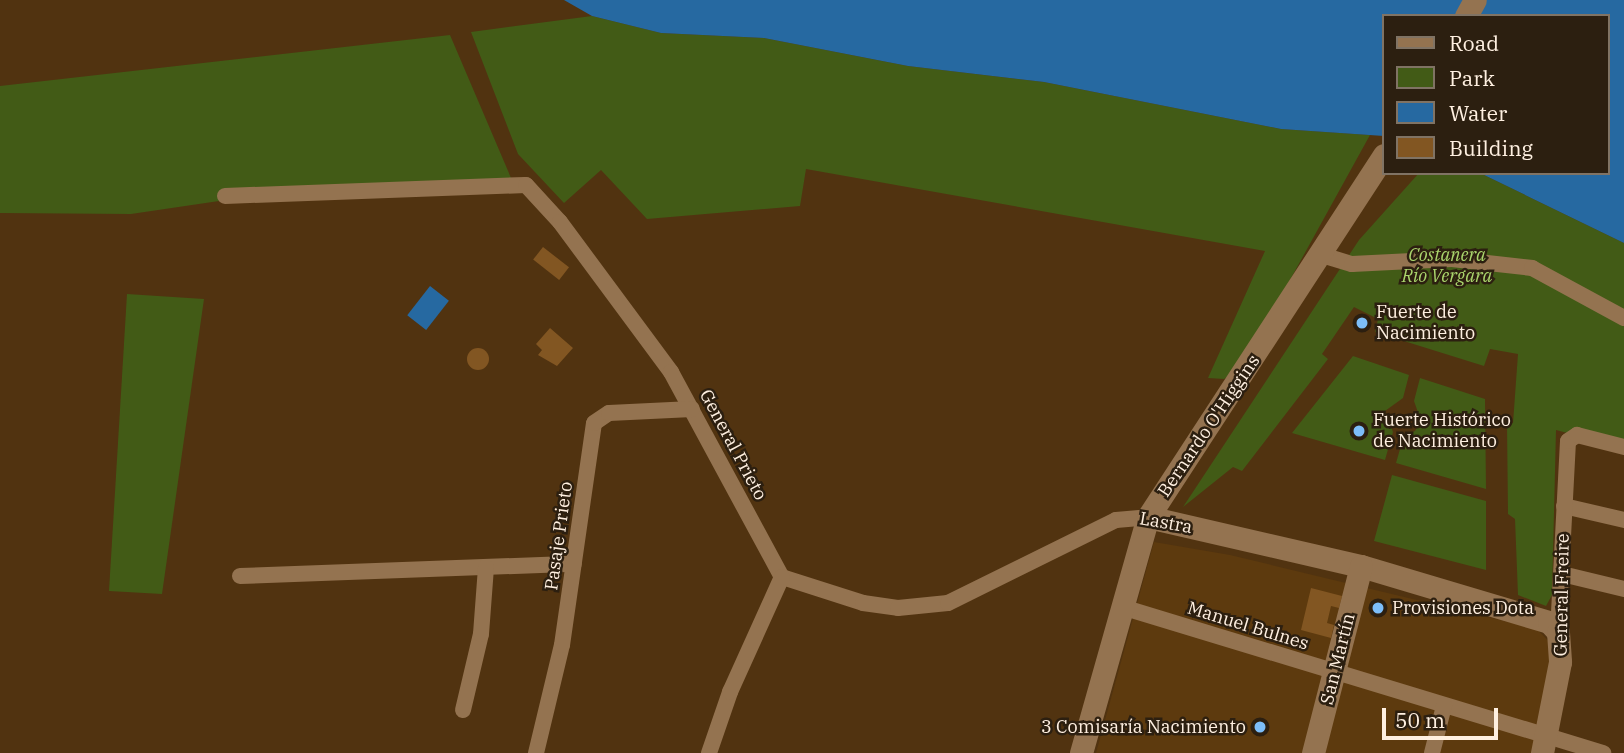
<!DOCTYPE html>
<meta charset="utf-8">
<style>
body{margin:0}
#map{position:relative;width:1624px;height:753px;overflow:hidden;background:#513310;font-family:"IBM Plex Serif",serif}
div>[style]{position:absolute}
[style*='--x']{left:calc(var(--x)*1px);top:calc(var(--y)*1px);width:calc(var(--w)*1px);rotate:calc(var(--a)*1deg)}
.built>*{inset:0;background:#5d3a0e}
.green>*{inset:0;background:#425b16}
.water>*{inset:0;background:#2669a1;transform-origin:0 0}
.building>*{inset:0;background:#825622;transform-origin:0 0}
.round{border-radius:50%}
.street>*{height:16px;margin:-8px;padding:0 8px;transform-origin:8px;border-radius:8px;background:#947350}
.secondary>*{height:23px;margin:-11.5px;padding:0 11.5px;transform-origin:11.5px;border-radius:11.5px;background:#947350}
.dots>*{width:19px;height:19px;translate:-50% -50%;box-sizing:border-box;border:4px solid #2c1f10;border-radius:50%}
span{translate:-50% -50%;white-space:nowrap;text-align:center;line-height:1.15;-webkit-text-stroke:5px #2c1f10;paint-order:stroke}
.park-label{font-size:18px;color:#aad56c;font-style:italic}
.poi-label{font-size:18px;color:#fff0e1}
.left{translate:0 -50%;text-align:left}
.right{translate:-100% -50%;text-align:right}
.street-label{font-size:18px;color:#fff0e1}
.legend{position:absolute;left:1382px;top:14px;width:228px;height:161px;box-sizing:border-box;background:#2c1f10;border:2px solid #807364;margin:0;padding:9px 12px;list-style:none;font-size:21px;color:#fff0e1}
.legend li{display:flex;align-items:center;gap:14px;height:35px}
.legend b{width:35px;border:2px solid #807364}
.scale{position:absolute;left:1382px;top:708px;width:116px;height:32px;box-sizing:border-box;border:4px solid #fff0e1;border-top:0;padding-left:9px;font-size:21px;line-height:24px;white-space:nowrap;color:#fff0e1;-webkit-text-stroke:5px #2c1f10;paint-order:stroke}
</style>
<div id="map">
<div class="built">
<div style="clip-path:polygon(1154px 542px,1230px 555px,1537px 629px,1553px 646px,1536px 753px,1096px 753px)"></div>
</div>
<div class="green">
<div style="clip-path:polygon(592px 16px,661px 33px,764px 38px,908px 66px,1044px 82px,1281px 129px,1370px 135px,1243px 365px,1224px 379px,1208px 378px,1265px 251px,806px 169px,800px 206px,647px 219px,601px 170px,564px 203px,518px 154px,471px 32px)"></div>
<div style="clip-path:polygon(450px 35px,517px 192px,219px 201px,131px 214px,0 213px,0 86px)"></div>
<div style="clip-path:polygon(1419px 173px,1480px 173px,1624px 243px,1624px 448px,1556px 430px,1552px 595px,1546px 606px,1518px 595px,1515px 519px,1508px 514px,1507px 424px,1513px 423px,1518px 354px,1490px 349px,1484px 366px,1375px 332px,1378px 319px,1354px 307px,1322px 354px,1328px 359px,1242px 471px,1233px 467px,1183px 507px,1359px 240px)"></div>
<div style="clip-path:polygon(127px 294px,204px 299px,162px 594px,109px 591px)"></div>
<div style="clip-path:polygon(1353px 356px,1409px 375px,1403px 398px,1385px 411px,1393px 432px,1385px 460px,1292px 433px)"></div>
<div style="clip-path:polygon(1420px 378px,1485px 399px,1486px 489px,1396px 463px,1404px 435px,1415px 431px,1421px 421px,1414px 401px)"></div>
<div style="clip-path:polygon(1392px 475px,1486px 501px,1486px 570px,1374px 541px)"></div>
</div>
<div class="water">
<div style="clip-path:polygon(564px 0,1624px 0,1624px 243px,1480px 173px,1608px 173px,1608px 16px,1384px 16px,1384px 136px,1281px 129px,1044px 82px,908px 66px,764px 38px,661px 33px,592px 16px)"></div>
<div style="left:430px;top:286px;width:24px;height:37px;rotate:38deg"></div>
</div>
<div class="building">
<div style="left:543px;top:247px;width:33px;height:16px;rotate:38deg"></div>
<div style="clip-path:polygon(550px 328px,573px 348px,557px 366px,538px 355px,542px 350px,536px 344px)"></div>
<div class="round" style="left:467px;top:348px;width:22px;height:22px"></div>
<div style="clip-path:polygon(1311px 588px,1342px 596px,1339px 608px,1331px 606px,1327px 623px,1334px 625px,1331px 638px,1301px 630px)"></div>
</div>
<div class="street">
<div style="--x:225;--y:196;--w:301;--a:-2.1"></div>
<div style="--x:526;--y:185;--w:50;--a:47.4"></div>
<div style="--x:560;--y:222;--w:187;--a:53.5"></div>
<div style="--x:671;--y:372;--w:233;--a:61.6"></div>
<div style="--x:1322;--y:255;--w:31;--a:17"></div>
<div style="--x:1352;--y:264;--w:100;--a:-2.9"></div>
<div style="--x:1452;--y:259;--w:81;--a:6.4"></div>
<div style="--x:1532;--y:268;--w:105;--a:28.5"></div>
<div style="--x:1564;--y:506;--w:62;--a:13.1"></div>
<div style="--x:1562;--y:574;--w:64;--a:13.6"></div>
<div style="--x:240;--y:576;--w:334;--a:-2.1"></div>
<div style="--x:782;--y:577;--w:85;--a:17.8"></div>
<div style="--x:863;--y:603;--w:35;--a:8"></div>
<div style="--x:898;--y:608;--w:50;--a:-5.7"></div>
<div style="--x:948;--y:603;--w:187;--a:-26.3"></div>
<div style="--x:1116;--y:520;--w:32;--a:-5"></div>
<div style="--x:1122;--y:607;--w:503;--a:16.88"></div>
<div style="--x:1558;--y:632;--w:191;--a:-87"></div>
<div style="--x:1568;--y:441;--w:11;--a:-34"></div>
<div style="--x:1577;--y:435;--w:49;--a:14.3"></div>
<div style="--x:463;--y:710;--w:78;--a:-76.7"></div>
<div style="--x:481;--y:634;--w:67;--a:-85.7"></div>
<div style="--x:536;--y:753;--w:111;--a:-76.5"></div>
<div style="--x:562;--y:645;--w:224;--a:-81.8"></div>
<div style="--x:594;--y:423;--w:18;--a:-34"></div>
<div style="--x:609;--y:413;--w:83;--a:-2.8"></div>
<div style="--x:709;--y:753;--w:65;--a:-71"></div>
<div style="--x:730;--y:692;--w:126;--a:-65.7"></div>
<div style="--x:1432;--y:753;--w:49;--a:-75.7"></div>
</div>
<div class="secondary">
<div style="--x:1466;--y:16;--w:18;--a:-61"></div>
<div style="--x:1148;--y:517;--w:219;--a:13"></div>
<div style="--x:1361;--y:566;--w:196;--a:16.6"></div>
<div style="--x:1549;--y:622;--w:13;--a:48"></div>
<div style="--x:1558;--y:632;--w:30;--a:86"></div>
<div style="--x:1560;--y:662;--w:93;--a:101.2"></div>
<div style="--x:1081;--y:753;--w:245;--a:-74.2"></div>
<div style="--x:1148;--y:517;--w:432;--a:-56.9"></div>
<div style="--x:1313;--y:753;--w:193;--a:-75.6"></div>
</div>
<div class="dots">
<div style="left:1362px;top:323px;background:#7dbef9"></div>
<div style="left:1359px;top:431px;background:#7dbef9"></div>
<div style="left:1378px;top:608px;background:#7dbef9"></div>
<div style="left:1260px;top:727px;background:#7dbef9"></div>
</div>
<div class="park-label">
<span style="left:1447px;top:266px">Costanera<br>Río Vergara</span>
</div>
<div class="poi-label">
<span class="left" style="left:1376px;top:323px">Fuerte de<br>Nacimiento</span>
<span class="left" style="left:1373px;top:431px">Fuerte Histórico<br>de Nacimiento</span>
<span class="left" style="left:1392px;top:608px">Provisiones Dota</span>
<span class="right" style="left:1246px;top:727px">3 Comisaría Nacimiento</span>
</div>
<div class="street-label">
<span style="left:1209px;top:426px;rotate:-56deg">Bernardo O'Higgins</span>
<span style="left:733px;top:445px;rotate:62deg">General Prieto</span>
<span style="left:1166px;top:523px;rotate:10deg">Lastra</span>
<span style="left:559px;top:536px;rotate:-82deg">Pasaje Prieto</span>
<span style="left:1562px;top:595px;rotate:-89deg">General Freire</span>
<span style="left:1248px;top:626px;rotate:17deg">Manuel Bulnes</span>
<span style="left:1338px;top:659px;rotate:-76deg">San Martín</span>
</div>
<ul class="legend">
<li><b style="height:9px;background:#947350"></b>Road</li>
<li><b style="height:19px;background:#425b16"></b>Park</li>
<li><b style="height:19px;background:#2669a1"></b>Water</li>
<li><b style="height:19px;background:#825622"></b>Building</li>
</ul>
<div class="scale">50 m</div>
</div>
